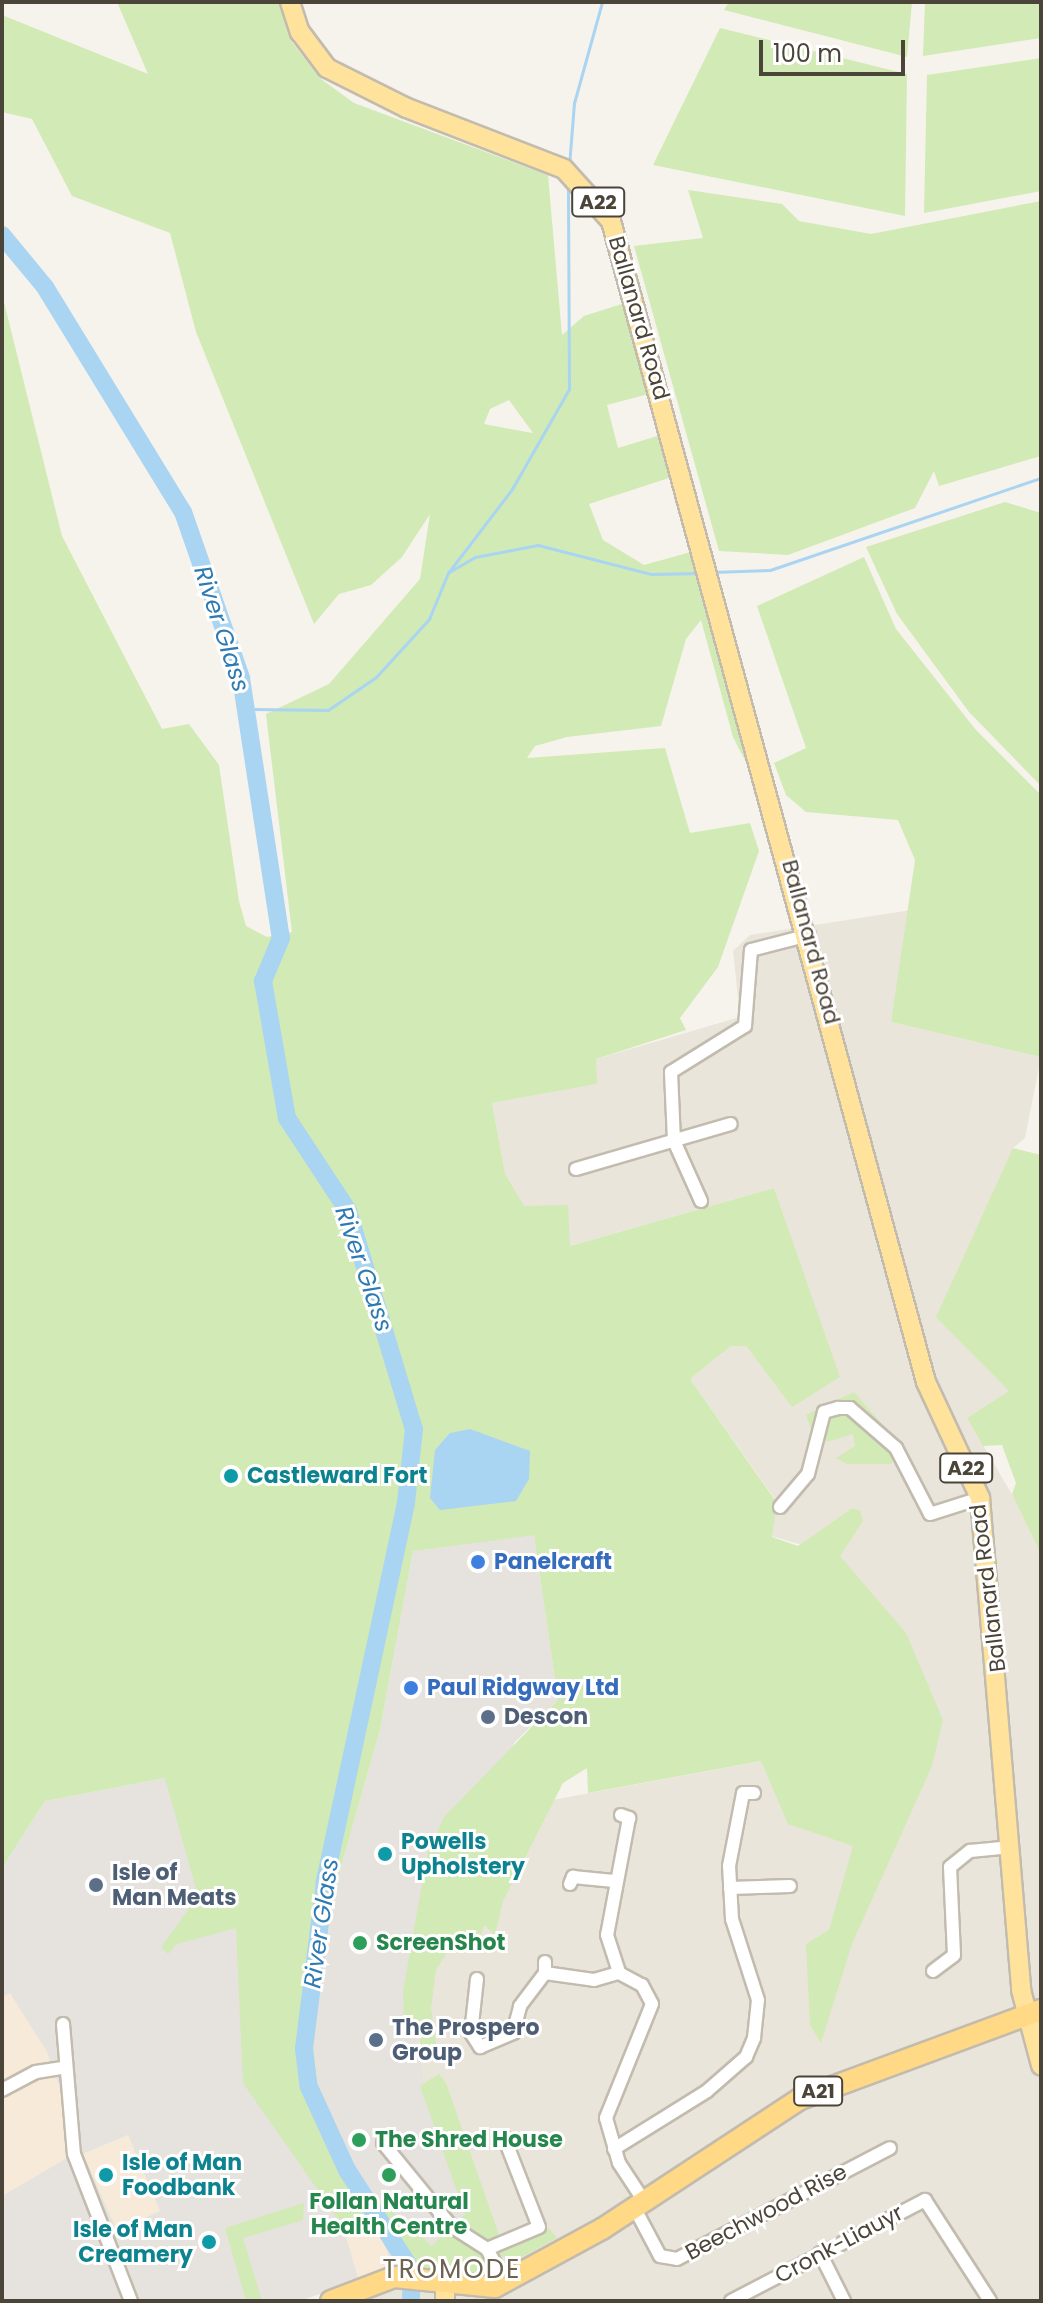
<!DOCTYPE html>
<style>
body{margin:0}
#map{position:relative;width:1043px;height:2303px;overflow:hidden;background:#f6f3ec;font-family:Poppins,sans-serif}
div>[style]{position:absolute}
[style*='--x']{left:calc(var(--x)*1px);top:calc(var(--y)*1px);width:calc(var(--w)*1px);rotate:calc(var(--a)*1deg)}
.residential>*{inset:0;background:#eae5da}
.commercial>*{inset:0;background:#f7ead8;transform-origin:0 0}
.industrial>*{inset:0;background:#e6e2dd}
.green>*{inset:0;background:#d2eab5}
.round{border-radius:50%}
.water>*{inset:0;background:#a9d4f2}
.stream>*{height:3px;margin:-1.5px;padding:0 1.5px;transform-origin:1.5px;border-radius:1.5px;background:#a9d4f2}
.river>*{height:18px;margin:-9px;padding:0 9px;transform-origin:9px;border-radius:9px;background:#a9d4f2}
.roads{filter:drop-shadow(2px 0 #c2bbae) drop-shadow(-2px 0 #c2bbae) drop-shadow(0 2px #c2bbae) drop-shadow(0 -2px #c2bbae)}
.minor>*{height:12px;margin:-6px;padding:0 6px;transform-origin:6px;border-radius:6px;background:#fff}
.primary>*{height:18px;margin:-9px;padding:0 9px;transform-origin:9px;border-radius:9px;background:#ffe39c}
.trunk>*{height:20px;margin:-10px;padding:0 10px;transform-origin:10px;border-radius:10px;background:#ffd985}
.dots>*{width:22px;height:22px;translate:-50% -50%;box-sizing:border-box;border:4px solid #fff;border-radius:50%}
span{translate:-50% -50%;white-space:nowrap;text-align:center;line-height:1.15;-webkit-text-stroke:6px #fff;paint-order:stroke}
.shield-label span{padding:2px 6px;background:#fff;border:2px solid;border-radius:6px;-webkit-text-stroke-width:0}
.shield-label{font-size:20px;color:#4b4439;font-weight:700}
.street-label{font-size:22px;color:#4b4439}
.culture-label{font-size:22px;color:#0d838f;font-weight:700}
.left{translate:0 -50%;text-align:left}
.right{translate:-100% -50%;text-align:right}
.shop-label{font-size:22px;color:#366cbe;font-weight:700}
.service-label{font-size:22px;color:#4e5e75;font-weight:700}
.leisure-label{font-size:22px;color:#27864d;font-weight:700}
.water-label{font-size:24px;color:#2e7ab2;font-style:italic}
.quarter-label{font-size:26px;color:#6e6250;letter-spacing:2px}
.frame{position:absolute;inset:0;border:4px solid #4b4439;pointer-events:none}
.scale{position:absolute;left:759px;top:40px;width:146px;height:36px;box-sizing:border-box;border:4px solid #4b4439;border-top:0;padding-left:10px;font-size:24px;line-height:28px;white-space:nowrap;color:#4b4439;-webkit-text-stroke:6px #fff;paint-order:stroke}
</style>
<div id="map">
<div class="residential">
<div style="clip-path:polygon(911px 910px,891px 1022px,1041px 1057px,1025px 1138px,1013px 1148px,1009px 1392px,967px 1418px,1024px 1515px,1041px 1516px,1041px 2301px,337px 2301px,486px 2247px,424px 2081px,410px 1992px,520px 1806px,762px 1761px,825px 1552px,772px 1536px,777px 1502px,690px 1379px,731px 1346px,746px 1346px,792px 1406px,839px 1377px,774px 1188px,520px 1260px,492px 1103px,596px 1084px,596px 1059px,740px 1017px,733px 951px,750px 935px)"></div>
</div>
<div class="commercial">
<div style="clip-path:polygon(10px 1992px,47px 2052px,61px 2092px,67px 2158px,2px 2196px,2px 1997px)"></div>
<div style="left:128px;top:2135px;width:83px;height:49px;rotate:67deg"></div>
<div style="clip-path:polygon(371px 2217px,382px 2226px,395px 2270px,359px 2281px,343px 2226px)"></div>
</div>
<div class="industrial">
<div style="clip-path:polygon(534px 1534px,558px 1700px,514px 1743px,410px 1992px,424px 2081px,483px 2245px,395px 2270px,318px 2091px,313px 2041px,333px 1895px,380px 1730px,413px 1551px)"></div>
<div style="clip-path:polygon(evenodd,165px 1778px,236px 1927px,242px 2008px,343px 2226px,359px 2281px,299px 2301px,2px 2301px,2px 2196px,67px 2158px,61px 2092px,47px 2052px,10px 1993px,2px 1997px,2px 1868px,45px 1801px,165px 1778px,128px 2135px,160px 2211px,117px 2231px,83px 2154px,128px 2135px)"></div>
</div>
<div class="green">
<div style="clip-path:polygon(evenodd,117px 2px,279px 2px,291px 41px,321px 79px,354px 103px,548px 175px,562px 335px,584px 316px,628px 302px,652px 393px,607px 405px,618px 448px,664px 434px,675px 476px,589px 504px,603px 540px,644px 565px,698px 550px,752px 774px,733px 737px,701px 620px,686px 639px,661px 726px,567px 737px,535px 746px,527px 758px,665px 748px,690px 833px,750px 823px,759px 851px,718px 967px,680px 1018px,686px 1030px,596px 1059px,597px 1084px,492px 1103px,505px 1174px,524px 1206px,568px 1205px,570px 1246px,774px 1188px,840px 1377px,792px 1407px,746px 1346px,731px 1346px,690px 1379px,777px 1503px,772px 1537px,798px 1546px,851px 1509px,860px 1510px,863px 1521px,840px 1556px,906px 1633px,943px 1720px,932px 1766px,852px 1944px,821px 2043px,810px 2025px,806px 1944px,829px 1930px,853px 1846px,788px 1824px,761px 1761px,588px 1793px,587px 1768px,563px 1783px,503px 1901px,495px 1935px,484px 1925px,477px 1950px,451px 1946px,436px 1970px,431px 2008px,437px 2050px,423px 2054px,419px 2036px,404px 2031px,403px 1991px,428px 1851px,444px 1817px,558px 1700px,534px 1535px,413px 1551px,380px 1730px,333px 1895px,313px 2041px,318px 2091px,355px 2179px,432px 2246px,465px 2214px,420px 2086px,439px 2074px,446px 2083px,504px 2249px,549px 2228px,557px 2238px,511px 2263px,502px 2256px,488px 2261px,486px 2279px,402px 2270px,371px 2217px,343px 2226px,243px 2083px,236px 1928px,177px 1944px,168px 1954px,161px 1947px,198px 1896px,165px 1778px,45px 1801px,2px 1868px,2px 294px,62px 536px,162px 729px,189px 724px,219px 765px,239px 901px,246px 926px,267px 937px,292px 932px,266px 714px,329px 684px,420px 579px,430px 514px,402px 557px,371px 585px,339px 594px,314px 624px,196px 332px,170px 233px,72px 196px,32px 119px,2px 112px,2px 15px,148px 74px,117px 2px,509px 400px,533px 433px,532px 433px,484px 424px,490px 409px,509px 400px)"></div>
<div style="clip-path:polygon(729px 2px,912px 2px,907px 57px,724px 10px)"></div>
<div style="clip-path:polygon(925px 2px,1041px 2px,1041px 38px,923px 56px)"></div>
<div style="clip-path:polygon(720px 28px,907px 74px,905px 216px,653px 165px)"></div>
<div style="clip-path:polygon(1041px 58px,1041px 191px,924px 213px,927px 75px)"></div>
<div style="clip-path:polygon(688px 190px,782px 204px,799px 221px,871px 234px,1041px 201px,1041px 456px,939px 486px,934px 471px,915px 508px,788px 555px,719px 551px,634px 246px,703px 238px)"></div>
<div style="clip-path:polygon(1005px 502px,1041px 513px,1041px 786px,969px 712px,897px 614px,866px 547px)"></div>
<div style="clip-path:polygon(864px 557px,896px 629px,976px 730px,1041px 795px,1041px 1057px,891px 1022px,915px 860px,898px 820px,806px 812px,786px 795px,774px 763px,806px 748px,757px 606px)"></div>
<div style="clip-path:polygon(1013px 1148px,1041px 1155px,1041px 1554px,1012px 1494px,1016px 1483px,1002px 1445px,983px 1446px,967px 1418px,1009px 1391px,936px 1317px)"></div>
<div style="clip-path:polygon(854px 1392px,903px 1448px,891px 1464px,847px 1464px,836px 1458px,855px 1446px,853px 1434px,827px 1442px,811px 1429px,806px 1415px)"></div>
<div class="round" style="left:350px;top:1933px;width:20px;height:20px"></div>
<div style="clip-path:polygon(304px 2203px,303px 2220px,243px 2238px,262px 2301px,246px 2301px,225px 2228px)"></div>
</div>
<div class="water">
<div style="clip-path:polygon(470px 1429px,530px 1451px,529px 1479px,516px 1501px,440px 1510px,430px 1498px,435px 1450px,450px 1433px)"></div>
</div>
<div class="stream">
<div style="--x:569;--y:166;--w:63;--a:-85.5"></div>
<div style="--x:574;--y:103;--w:105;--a:-74.5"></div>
<div style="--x:449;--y:572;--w:30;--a:-30"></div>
<div style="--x:475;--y:557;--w:64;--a:-10.8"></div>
<div style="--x:538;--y:545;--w:117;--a:14.4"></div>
<div style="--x:651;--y:574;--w:49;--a:-1.2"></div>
<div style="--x:712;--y:572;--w:58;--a:-2"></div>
<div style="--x:770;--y:570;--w:286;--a:-18.8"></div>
<div style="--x:245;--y:709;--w:83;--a:0.7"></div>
<div style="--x:328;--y:710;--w:58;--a:-34.5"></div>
<div style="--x:376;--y:677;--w:79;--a:-47.6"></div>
<div style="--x:429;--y:619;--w:50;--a:-67.6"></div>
<div style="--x:448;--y:573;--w:106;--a:-52.7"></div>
<div style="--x:512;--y:489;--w:115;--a:-60.3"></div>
<div style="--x:569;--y:389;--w:203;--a:-90.3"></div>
</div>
<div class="river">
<div style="--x:2;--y:235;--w:67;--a:50.4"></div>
<div style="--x:45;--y:287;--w:264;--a:58.5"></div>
<div style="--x:183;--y:512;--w:176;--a:70.7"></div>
<div style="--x:241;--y:678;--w:263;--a:81.3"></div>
<div style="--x:281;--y:938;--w:47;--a:112.7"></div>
<div style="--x:263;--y:981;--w:139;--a:80.1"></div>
<div style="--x:287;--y:1118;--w:111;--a:56.7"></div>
<div style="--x:348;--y:1211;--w:228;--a:73.2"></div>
<div style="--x:414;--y:1429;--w:74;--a:96.2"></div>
<div style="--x:406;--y:1503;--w:388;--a:102.1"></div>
<div style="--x:325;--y:1882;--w:168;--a:97.2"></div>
<div style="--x:304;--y:2049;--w:38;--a:83"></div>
<div style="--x:309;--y:2087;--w:91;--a:65.4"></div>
<div style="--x:347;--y:2170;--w:120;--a:57.2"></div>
<div style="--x:412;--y:2271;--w:30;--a:92"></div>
</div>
<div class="roads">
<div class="minor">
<div style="--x:576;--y:1169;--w:161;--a:-16.2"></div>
<div style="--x:701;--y:1201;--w:66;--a:-114.2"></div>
<div style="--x:674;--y:1141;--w:69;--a:-92.5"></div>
<div style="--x:671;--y:1072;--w:87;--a:-31.9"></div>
<div style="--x:745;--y:1026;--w:76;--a:-85.5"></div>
<div style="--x:751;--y:950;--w:60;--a:-14.5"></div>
<div style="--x:780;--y:1507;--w:43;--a:-49.7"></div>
<div style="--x:808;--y:1474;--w:64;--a:-75.5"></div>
<div style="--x:824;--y:1412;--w:15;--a:-16"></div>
<div style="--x:838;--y:1408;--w:12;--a:0"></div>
<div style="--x:850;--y:1408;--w:61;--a:41"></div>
<div style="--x:896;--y:1448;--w:74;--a:62.7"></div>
<div style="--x:930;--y:1514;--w:52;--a:-17.7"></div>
<div style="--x:621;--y:1815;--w:9;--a:21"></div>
<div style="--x:629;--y:1818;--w:119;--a:100.6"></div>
<div style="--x:607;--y:1935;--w:40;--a:72"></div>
<div style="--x:619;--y:1973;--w:26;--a:28"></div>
<div style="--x:642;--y:1985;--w:21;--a:62"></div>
<div style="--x:652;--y:2004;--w:123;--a:112"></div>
<div style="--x:606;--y:2118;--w:47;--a:73.9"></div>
<div style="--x:619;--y:2163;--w:45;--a:56.7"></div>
<div style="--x:570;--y:1884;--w:8;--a:-67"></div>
<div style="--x:573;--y:1877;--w:41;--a:5.6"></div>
<div style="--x:730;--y:1888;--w:60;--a:-1.9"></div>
<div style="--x:545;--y:1962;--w:11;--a:90"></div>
<div style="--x:545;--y:1973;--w:49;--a:8.1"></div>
<div style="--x:594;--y:1980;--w:26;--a:-16"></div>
<div style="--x:933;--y:1971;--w:26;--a:-37"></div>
<div style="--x:954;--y:1955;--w:88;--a:-92.6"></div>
<div style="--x:950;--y:1867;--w:26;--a:-39"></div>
<div style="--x:970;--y:1851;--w:42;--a:-5.4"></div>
<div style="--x:477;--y:1979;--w:54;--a:96.3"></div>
<div style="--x:471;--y:2033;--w:17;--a:57"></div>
<div style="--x:480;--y:2047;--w:36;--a:-23"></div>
<div style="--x:513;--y:2033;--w:28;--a:-75"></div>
<div style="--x:520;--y:2006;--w:41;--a:-52.9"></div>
<div style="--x:63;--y:2024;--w:130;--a:85.2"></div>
<div style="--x:74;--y:2154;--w:158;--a:68.8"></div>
<div style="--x:2;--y:2090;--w:38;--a:-28"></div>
<div style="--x:36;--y:2072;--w:30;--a:-9"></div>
<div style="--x:383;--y:2143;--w:107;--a:50.7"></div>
<div style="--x:451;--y:2226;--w:43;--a:32.6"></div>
<div style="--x:487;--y:2249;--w:38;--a:61"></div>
<div style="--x:614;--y:2149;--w:110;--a:-31.9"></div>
<div style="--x:707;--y:2091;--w:52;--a:-41.1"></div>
<div style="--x:746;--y:2057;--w:21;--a:-67"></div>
<div style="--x:754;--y:2038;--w:38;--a:-84"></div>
<div style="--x:758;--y:2000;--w:85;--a:-107.8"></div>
<div style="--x:732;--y:1919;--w:53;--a:-93.2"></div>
<div style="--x:729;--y:1866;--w:74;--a:-79.1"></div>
<div style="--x:743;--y:1793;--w:11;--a:0"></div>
<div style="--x:634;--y:2207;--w:55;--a:62"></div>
<div style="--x:660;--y:2256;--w:17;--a:10"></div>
<div style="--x:677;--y:2259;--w:240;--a:-27.5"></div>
<div style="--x:487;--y:2249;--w:56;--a:-22.9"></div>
<div style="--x:539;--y:2227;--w:97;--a:-111.3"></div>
<div style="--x:820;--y:2253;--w:54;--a:63.4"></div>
<div style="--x:731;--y:2301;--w:219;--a:-27.5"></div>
<div style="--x:925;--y:2200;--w:120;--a:57.2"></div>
</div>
<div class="primary">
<div style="--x:290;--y:2;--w:32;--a:72"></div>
<div style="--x:300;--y:32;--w:45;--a:53.1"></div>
<div style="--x:327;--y:68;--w:89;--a:26.6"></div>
<div style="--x:407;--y:108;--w:168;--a:21.2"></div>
<div style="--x:564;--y:169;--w:70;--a:47.9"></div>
<div style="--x:611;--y:221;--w:1203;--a:74.82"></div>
<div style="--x:926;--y:1382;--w:128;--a:65"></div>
<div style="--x:980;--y:1498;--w:494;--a:85.2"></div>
<div style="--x:1021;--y:1990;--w:78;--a:75.1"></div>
<div style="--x:445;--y:2287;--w:14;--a:90"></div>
</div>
<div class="trunk">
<div style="--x:331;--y:2301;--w:67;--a:-20.9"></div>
<div style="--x:394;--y:2277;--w:101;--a:5.7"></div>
<div style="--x:495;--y:2287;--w:122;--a:-28.5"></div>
<div style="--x:602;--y:2229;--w:237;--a:-33.3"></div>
<div style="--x:800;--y:2099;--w:257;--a:-20.3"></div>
</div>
</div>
<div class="dots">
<div style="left:231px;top:1476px;background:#0f9aa8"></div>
<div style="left:478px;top:1562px;background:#3f7fe0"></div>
<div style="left:411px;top:1688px;background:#3f7fe0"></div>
<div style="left:488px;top:1717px;background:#5c6f8a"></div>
<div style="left:385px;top:1854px;background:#0f9aa8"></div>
<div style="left:96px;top:1885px;background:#5c6f8a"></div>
<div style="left:360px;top:1943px;background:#2e9e5b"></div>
<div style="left:376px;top:2040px;background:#5c6f8a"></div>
<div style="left:359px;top:2140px;background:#2e9e5b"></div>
<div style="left:106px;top:2175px;background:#0f9aa8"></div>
<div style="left:389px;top:2175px;background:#2e9e5b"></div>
<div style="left:209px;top:2242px;background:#0f9aa8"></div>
</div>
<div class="shield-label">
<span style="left:598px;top:202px">A22</span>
<span style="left:966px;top:1468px">A22</span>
<span style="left:818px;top:2091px">A21</span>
</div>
<div class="street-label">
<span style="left:639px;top:318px;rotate:74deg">Ballanard Road</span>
<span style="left:811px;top:942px;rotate:75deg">Ballanard Road</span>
<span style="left:988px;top:1588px;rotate:-97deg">Ballanard Road</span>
<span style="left:766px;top:2212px;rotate:-28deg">Beechwood Rise</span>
<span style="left:839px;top:2244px;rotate:-28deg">Cronk-Liauyr</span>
</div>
<div class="culture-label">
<span class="left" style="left:247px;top:1476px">Castleward Fort</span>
<span class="left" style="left:401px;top:1854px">Powells<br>Upholstery</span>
<span class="left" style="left:122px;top:2175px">Isle of Man<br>Foodbank</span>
<span class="right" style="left:193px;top:2242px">Isle of Man<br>Creamery</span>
</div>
<div class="shop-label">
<span class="left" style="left:494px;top:1562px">Panelcraft</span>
<span class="left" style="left:427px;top:1688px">Paul Ridgway Ltd</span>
</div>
<div class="service-label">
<span class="left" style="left:504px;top:1717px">Descon</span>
<span class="left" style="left:112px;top:1885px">Isle of<br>Man Meats</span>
<span class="left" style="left:392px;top:2040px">The Prospero<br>Group</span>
</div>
<div class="leisure-label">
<span class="left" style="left:376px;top:1943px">ScreenShot</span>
<span class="left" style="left:375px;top:2140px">The Shred House</span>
<span style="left:389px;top:2214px">Follan Natural<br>Health Centre</span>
</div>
<div class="water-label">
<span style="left:222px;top:629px;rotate:72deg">River Glass</span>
<span style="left:364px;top:1269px;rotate:71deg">River Glass</span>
<span style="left:321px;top:1923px;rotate:-82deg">River Glass</span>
</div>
<div class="quarter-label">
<span style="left:452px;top:2270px">TROMODE</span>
</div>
<div class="frame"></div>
<div class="scale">100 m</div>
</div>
